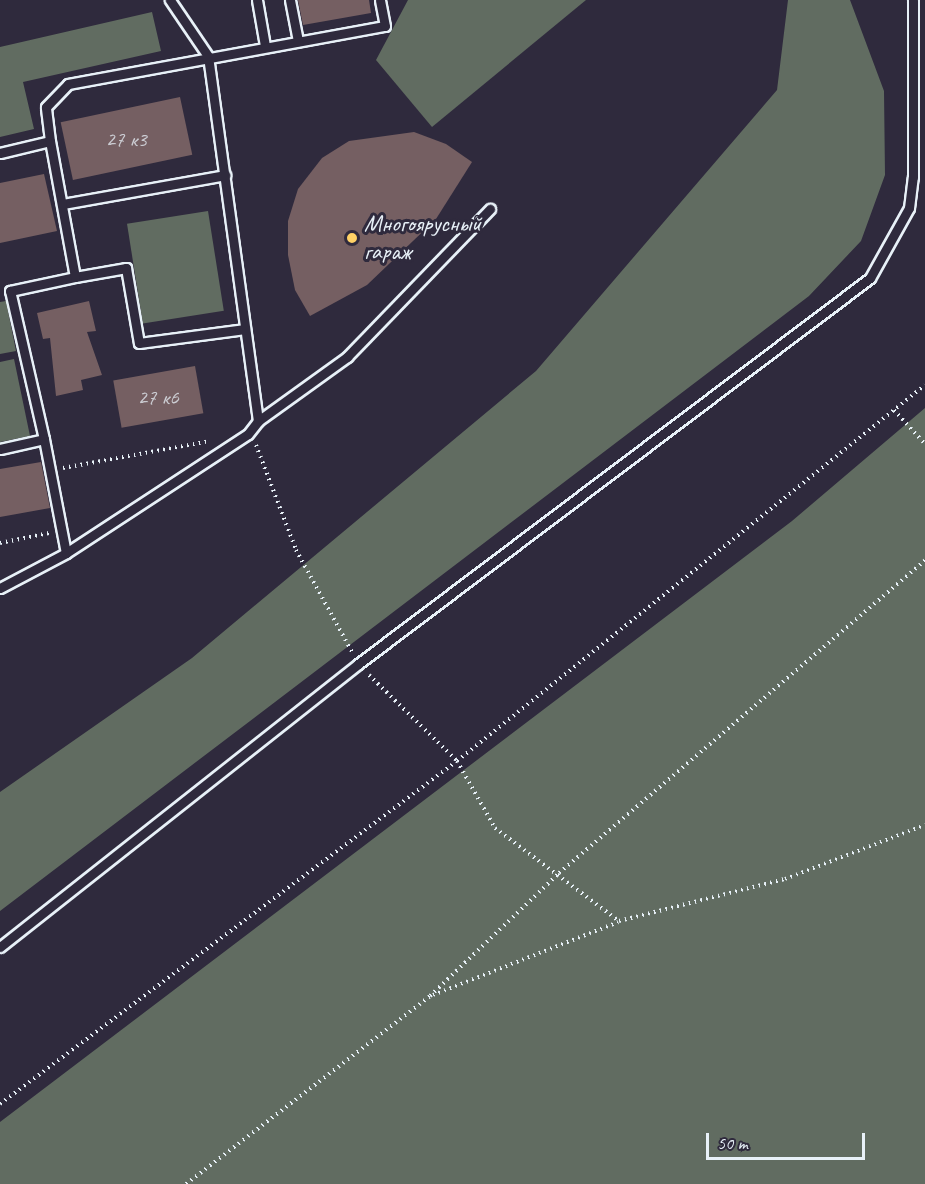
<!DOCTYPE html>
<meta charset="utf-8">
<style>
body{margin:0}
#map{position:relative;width:925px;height:1184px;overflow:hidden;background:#2f2a3d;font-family:Caveat,sans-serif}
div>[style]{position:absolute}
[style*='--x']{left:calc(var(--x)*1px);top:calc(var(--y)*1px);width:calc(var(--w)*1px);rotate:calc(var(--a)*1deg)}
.green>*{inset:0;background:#616c61;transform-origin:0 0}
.building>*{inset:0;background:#755f62;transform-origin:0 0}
.path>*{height:4px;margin-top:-2px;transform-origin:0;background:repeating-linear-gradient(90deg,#e8f1f8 0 1.5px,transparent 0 6px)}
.roads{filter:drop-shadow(2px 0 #e8f1f8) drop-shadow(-2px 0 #e8f1f8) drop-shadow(0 2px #e8f1f8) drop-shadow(0 -2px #e8f1f8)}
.lane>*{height:9px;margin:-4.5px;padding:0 4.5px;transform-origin:4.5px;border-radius:4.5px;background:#2f2a3d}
.dots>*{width:16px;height:16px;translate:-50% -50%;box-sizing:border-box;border:3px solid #2f2a3d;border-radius:50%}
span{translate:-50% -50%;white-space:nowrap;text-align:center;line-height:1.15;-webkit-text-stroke:6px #2f2a3d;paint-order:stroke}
.number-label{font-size:21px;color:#cbccd2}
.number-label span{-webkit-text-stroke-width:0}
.poi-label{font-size:24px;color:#e8f1f8}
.left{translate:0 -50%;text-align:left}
.scale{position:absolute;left:706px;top:1133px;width:159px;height:27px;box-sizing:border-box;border:3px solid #e8f1f8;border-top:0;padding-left:8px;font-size:18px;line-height:21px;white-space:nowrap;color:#e8f1f8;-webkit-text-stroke:4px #2f2a3d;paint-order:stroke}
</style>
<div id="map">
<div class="green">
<div style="clip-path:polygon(408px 0,586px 0,432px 127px,376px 60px)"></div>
<div style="clip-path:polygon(788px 0,850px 0,884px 91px,885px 175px,861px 241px,809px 296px,0 911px,0 792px,192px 658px,536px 371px,777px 90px)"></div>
<div style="clip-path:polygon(152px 12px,161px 51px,23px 82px,34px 129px,0 137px,0 47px)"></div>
<div style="left:208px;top:211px;width:101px;height:82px;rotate:81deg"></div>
<div style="clip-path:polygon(6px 301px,16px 351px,0 354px,0 302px)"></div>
<div style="clip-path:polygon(14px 359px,30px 436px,0 442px,0 362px)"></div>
<div style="clip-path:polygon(925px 408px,925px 1184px,0 1184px,0 1122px,792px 521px)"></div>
</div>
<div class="building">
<div style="clip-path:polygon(298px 0,369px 0,371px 13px,303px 25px)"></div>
<div style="left:180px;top:97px;width:59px;height:122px;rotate:78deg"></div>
<div style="clip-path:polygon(414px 132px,446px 144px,472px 162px,436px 219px,367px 285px,310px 316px,295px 290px,288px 255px,288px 221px,298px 189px,322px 158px,349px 141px)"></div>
<div style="clip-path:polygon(44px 174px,57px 231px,0 243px,0 183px)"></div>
<div style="clip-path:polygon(89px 301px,96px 331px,87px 332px,102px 375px,81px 380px,83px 390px,56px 396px,50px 338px,43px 339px,37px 313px)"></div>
<div style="left:195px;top:366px;width:48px;height:83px;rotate:80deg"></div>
<div style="clip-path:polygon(41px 462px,50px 508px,0 517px,0 469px)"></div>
</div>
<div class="path">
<div style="--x:894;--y:410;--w:46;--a:47.6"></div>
<div style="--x:256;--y:445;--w:112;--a:69.1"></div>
<div style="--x:296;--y:550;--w:116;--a:61.2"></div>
<div style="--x:63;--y:468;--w:149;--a:-10.4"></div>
<div style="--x:0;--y:543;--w:50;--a:-11.5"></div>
<div style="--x:369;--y:675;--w:123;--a:44.3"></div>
<div style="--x:457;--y:761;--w:77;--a:60.4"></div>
<div style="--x:495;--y:828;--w:155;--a:36.9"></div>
<div style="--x:619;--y:921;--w:171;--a:-14.2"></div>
<div style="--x:785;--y:879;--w:150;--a:-21.1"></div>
<div style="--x:433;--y:995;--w:199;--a:-21.5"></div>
<div style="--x:0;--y:1104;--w:571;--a:-36.89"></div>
<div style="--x:457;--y:761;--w:600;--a:-38.78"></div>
<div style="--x:186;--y:1184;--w:308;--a:-37.6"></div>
<div style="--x:430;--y:996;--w:178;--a:-43.6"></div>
<div style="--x:559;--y:873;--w:482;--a:-40.5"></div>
</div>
<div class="roads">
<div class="lane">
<div style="--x:257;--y:0;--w:47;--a:80.1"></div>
<div style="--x:290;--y:0;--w:42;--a:79"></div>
<div style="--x:0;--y:153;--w:51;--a:-13.5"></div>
<div style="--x:50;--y:141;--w:34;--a:-97"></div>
<div style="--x:46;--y:107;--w:32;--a:-46"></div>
<div style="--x:68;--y:84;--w:322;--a:-10.4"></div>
<div style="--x:385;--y:26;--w:26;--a:-101"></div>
<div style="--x:63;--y:204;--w:165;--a:-10.1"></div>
<div style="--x:75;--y:277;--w:52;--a:-10"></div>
<div style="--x:126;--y:268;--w:76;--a:80.2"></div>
<div style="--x:139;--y:343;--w:107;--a:-7.5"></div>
<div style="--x:258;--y:421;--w:110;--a:-35.7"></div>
<div style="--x:347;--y:357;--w:206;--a:-46"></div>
<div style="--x:44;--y:439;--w:152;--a:-102.9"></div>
<div style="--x:10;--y:291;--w:66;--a:-12.2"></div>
<div style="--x:75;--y:277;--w:138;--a:-100.4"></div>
<div style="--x:0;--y:449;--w:45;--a:-12.8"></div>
<div style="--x:44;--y:439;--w:116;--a:79.1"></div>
<div style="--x:0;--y:588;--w:75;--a:-27.9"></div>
<div style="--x:66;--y:553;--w:217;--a:-33.2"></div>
<div style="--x:248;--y:434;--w:16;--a:-52"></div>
<div style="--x:258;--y:421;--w:368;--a:-97.8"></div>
<div style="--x:208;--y:56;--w:68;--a:-124.2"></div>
<div style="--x:0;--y:947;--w:456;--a:-38.3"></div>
<div style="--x:358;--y:664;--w:641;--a:-37.01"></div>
<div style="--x:870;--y:278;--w:80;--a:-60.9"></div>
<div style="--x:909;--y:208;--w:31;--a:-83"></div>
<div style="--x:913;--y:177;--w:177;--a:-90"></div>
</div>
</div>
<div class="dots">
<div style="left:352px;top:238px;background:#ffd166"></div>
</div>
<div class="number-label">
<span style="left:126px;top:139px">27 к3</span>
<span style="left:158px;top:397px">27 к6</span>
</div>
<div class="poi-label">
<span class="left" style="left:364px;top:238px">Многоярусный<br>гараж</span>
</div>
<div class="scale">50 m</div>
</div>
